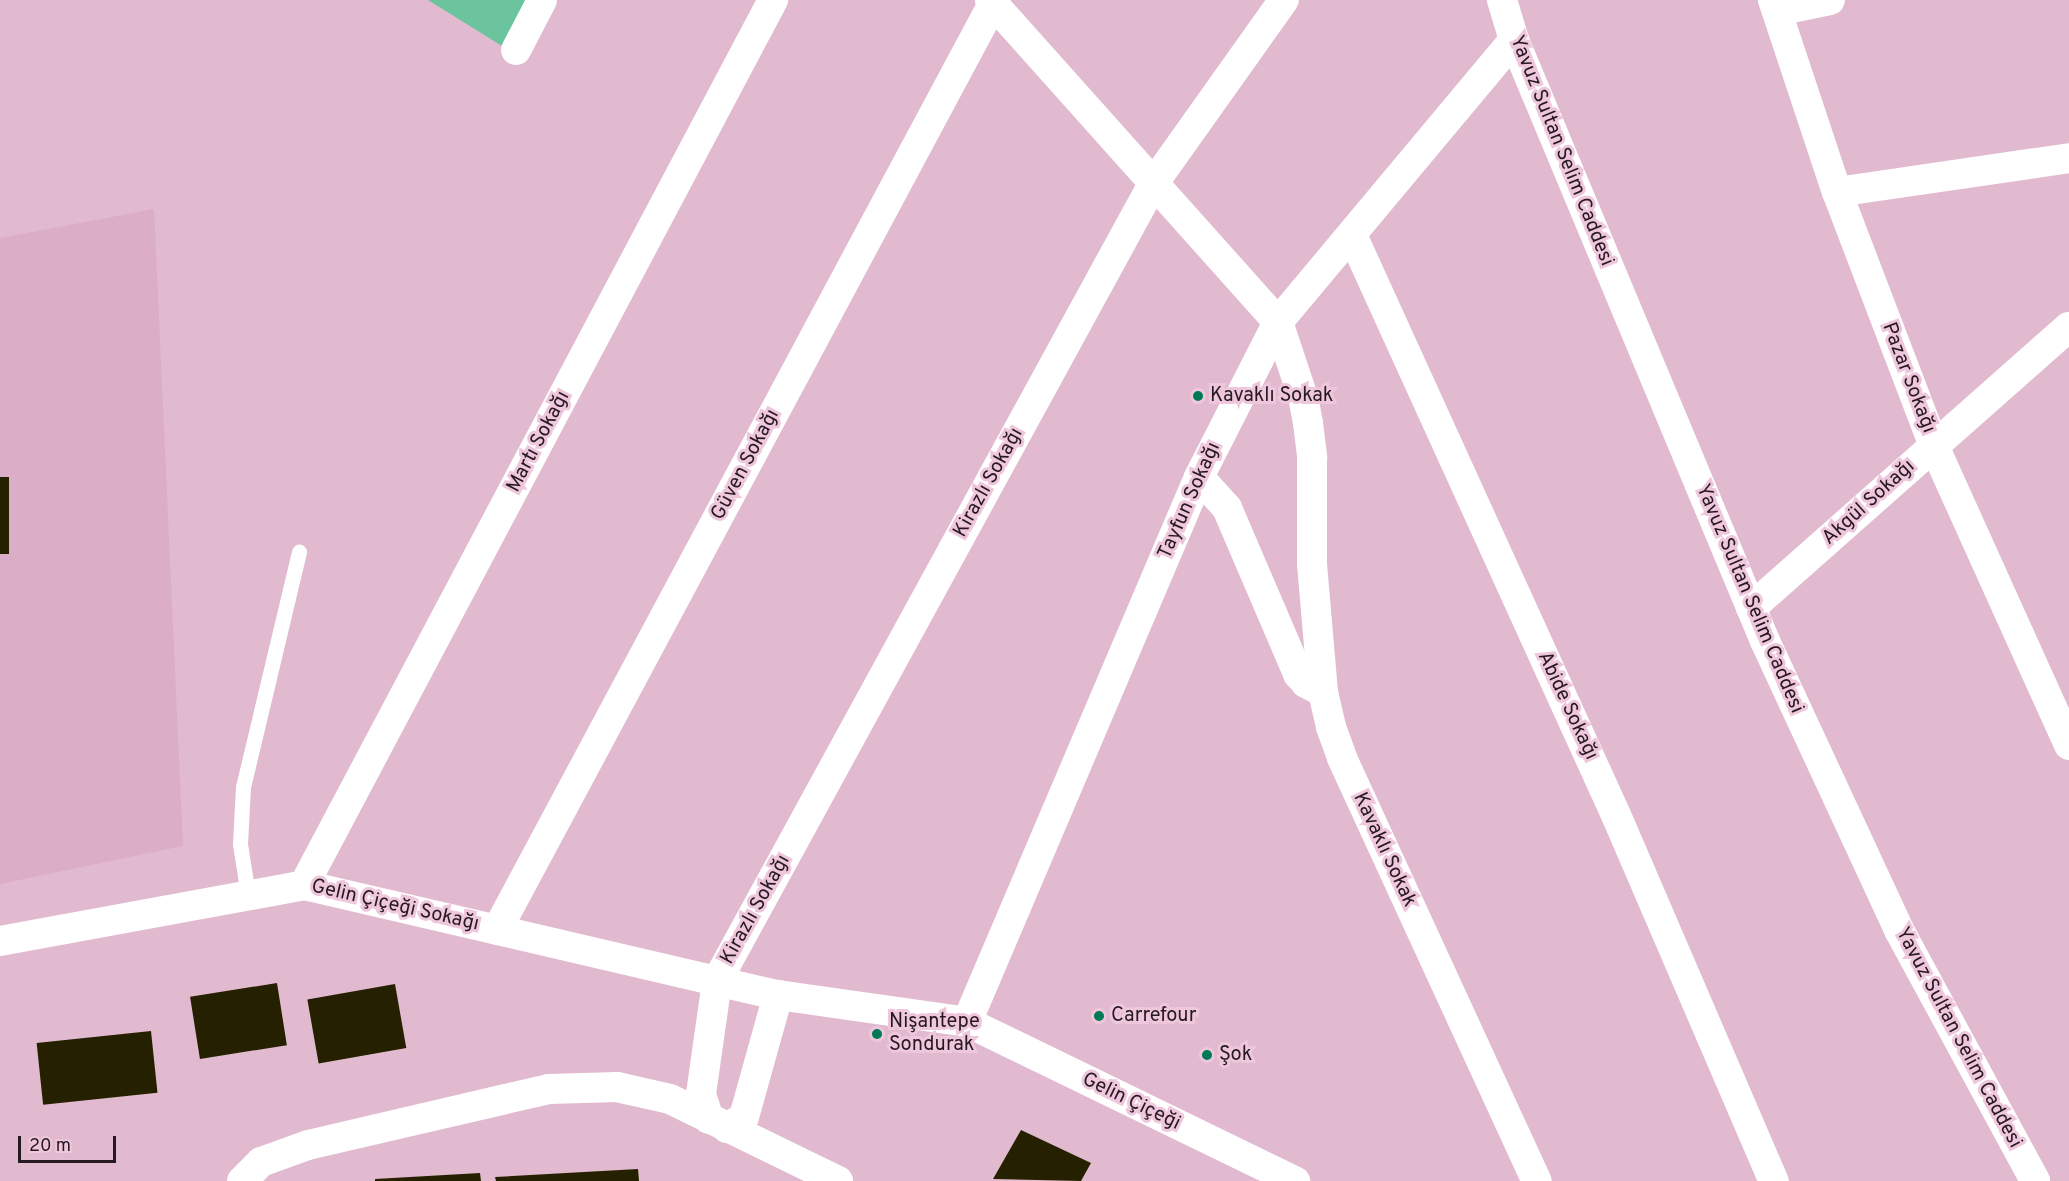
<!DOCTYPE html>
<meta charset="utf-8">
<style>
body{margin:0}
#map{position:relative;width:2069px;height:1181px;overflow:hidden;background:#e2bad0;font-family:Overpass,sans-serif}
div>[style]{position:absolute}
[style*='--x']{left:calc(var(--x)*1px);top:calc(var(--y)*1px);width:calc(var(--w)*1px);rotate:calc(var(--a)*1deg)}
.built>*{inset:0;background:#dbadc7}
.green>*{inset:0;background:#6bc49e}
.building>*{inset:0;background:#252100;transform-origin:0 0}
.service>*{height:15px;margin:-7.5px;padding:0 7.5px;transform-origin:7.5px;border-radius:7.5px;background:#fff}
.minor>*{height:30px;margin:-15px;padding:0 15px;transform-origin:15px;border-radius:15px;background:#fff}
.dots>*{width:16px;height:16px;translate:-50% -50%;box-sizing:border-box;border:3px solid #efc7dd;border-radius:50%}
span{translate:-50% -50%;white-space:nowrap;text-align:center;line-height:1.15;-webkit-text-stroke:6px #efc7dd;paint-order:stroke}
.street-label{font-size:20px;color:#271921}
.poi-label{font-size:20px;color:#271921}
.left{translate:0 -50%;text-align:left}
.scale{position:absolute;left:18px;top:1136px;width:98px;height:27px;box-sizing:border-box;border:3px solid #271921;border-top:0;padding-left:8px;font-size:18px;line-height:21px;white-space:nowrap;color:#271921;-webkit-text-stroke:4px #efc7dd;paint-order:stroke}
</style>
<div id="map">
<div class="built">
<div style="clip-path:polygon(154px 209px,183px 846px,0 884px,0 238px)"></div>
</div>
<div class="green">
<div style="clip-path:polygon(428px 0,526px 0,502px 46px)"></div>
</div>
<div class="building">
<div style="left:0;top:477px;width:9px;height:77px"></div>
<div style="left:277px;top:983px;width:63px;height:88px;rotate:81deg"></div>
<div style="left:395px;top:984px;width:65px;height:89px;rotate:80deg"></div>
<div style="left:151px;top:1031px;width:62px;height:115px;rotate:84deg"></div>
<div style="clip-path:polygon(1021px 1130px,1091px 1163px,1081px 1181px,993px 1179px)"></div>
<div style="clip-path:polygon(638px 1169px,639px 1181px,496px 1181px,495px 1177px)"></div>
<div style="clip-path:polygon(480px 1173px,481px 1181px,375px 1181px,375px 1179px)"></div>
</div>
<div class="service">
<div style="--x:248;--y:895;--w:52;--a:-98.9"></div>
<div style="--x:240;--y:844;--w:57;--a:-87"></div>
<div style="--x:243;--y:787;--w:242;--a:-76.6"></div>
</div>
<div class="minor">
<div style="--x:990;--y:0;--w:432;--a:48.2"></div>
<div style="--x:1278;--y:322;--w:79;--a:71.6"></div>
<div style="--x:1303;--y:397;--w:26;--a:79"></div>
<div style="--x:1308;--y:423;--w:35;--a:83"></div>
<div style="--x:1312;--y:458;--w:106;--a:90"></div>
<div style="--x:1312;--y:564;--w:128;--a:85.1"></div>
<div style="--x:1323;--y:692;--w:36;--a:77"></div>
<div style="--x:1331;--y:727;--w:33;--a:70"></div>
<div style="--x:1342;--y:758;--w:466;--a:65.3"></div>
<div style="--x:1502;--y:0;--w:42;--a:73.3"></div>
<div style="--x:1514;--y:40;--w:651;--a:67.33"></div>
<div style="--x:1765;--y:641;--w:319;--a:65.1"></div>
<div style="--x:1899;--y:930;--w:285;--a:61.5"></div>
<div style="--x:1773;--y:0;--w:202;--a:71.6"></div>
<div style="--x:1837;--y:192;--w:272;--a:69.1"></div>
<div style="--x:1934;--y:446;--w:328;--a:65.7"></div>
<div style="--x:1777;--y:11;--w:54;--a:-11.7"></div>
<div style="--x:516;--y:50;--w:56;--a:-62.5"></div>
<div style="--x:1837;--y:192;--w:234;--a:-8.3"></div>
<div style="--x:1352;--y:235;--w:637;--a:65.53"></div>
<div style="--x:1616;--y:815;--w:399;--a:66.7"></div>
<div style="--x:1199;--y:477;--w:42;--a:47.9"></div>
<div style="--x:1227;--y:508;--w:181;--a:66.8"></div>
<div style="--x:1298;--y:674;--w:12;--a:48"></div>
<div style="--x:1306;--y:683;--w:19;--a:28"></div>
<div style="--x:1751;--y:608;--w:424;--a:-41.5"></div>
<div style="--x:304;--y:885;--w:1002;--a:-62.08"></div>
<div style="--x:497;--y:930;--w:1055;--a:-61.83"></div>
<div style="--x:0;--y:941;--w:309;--a:-10.4"></div>
<div style="--x:304;--y:885;--w:487;--a:13.1"></div>
<div style="--x:778;--y:995;--w:191;--a:8.1"></div>
<div style="--x:967;--y:1022;--w:365;--a:25.9"></div>
<div style="--x:967;--y:1022;--w:592;--a:-66.94"></div>
<div style="--x:1199;--y:477;--w:174;--a:-63"></div>
<div style="--x:1278;--y:322;--w:368;--a:-50.1"></div>
<div style="--x:709;--y:1119;--w:26;--a:-108"></div>
<div style="--x:701;--y:1094;--w:114;--a:-81.9"></div>
<div style="--x:717;--y:981;--w:908;--a:-61.32"></div>
<div style="--x:1153;--y:184;--w:226;--a:-54.6"></div>
<div style="--x:727;--y:1128;--w:20;--a:-33"></div>
<div style="--x:744;--y:1117;--w:127;--a:-74.4"></div>
<div style="--x:242;--y:1181;--w:27;--a:-45"></div>
<div style="--x:261;--y:1162;--w:50;--a:-19.9"></div>
<div style="--x:308;--y:1145;--w:247;--a:-13.1"></div>
<div style="--x:549;--y:1089;--w:68;--a:-1.7"></div>
<div style="--x:617;--y:1087;--w:54;--a:12.8"></div>
<div style="--x:670;--y:1099;--w:187;--a:26"></div>
</div>
<div class="dots">
<div style="left:1198px;top:396px;background:#027956"></div>
<div style="left:1099px;top:1016px;background:#027956"></div>
<div style="left:877px;top:1034px;background:#027956"></div>
<div style="left:1207px;top:1055px;background:#027956"></div>
</div>
<div class="street-label">
<span style="left:1561px;top:151px;rotate:68deg">Yavuz Sultan Selim Caddesi</span>
<span style="left:1908px;top:378px;rotate:69deg">Pazar Sokağı</span>
<span style="left:539px;top:442px;rotate:-62deg">Martı Sokağı</span>
<span style="left:746px;top:465px;rotate:-62deg">Güven Sokağı</span>
<span style="left:989px;top:483px;rotate:-61deg">Kirazlı Sokağı</span>
<span style="left:1190px;top:501px;rotate:-66deg">Tayfun Sokağı</span>
<span style="left:1869px;top:503px;rotate:-42deg">Akgül Sokağı</span>
<span style="left:1749px;top:599px;rotate:67deg">Yavuz Sultan Selim Caddesi</span>
<span style="left:1567px;top:706px;rotate:65deg">Abide Sokağı</span>
<span style="left:1384px;top:850px;rotate:65deg">Kavaklı Sokak</span>
<span style="left:395px;top:906px;rotate:13deg">Gelin Çiçeği Sokağı</span>
<span style="left:756px;top:910px;rotate:-61deg">Kirazlı Sokağı</span>
<span style="left:1958px;top:1038px;rotate:62deg">Yavuz Sultan Selim Caddesi</span>
<span style="left:1131px;top:1102px;rotate:26deg">Gelin Çiçeği</span>
</div>
<div class="poi-label">
<span class="left" style="left:1210px;top:396px">Kavaklı Sokak</span>
<span class="left" style="left:1111px;top:1016px">Carrefour</span>
<span class="left" style="left:889px;top:1034px">Nişantepe<br>Sondurak</span>
<span class="left" style="left:1219px;top:1055px">Şok</span>
</div>
<div class="scale">20 m</div>
</div>
